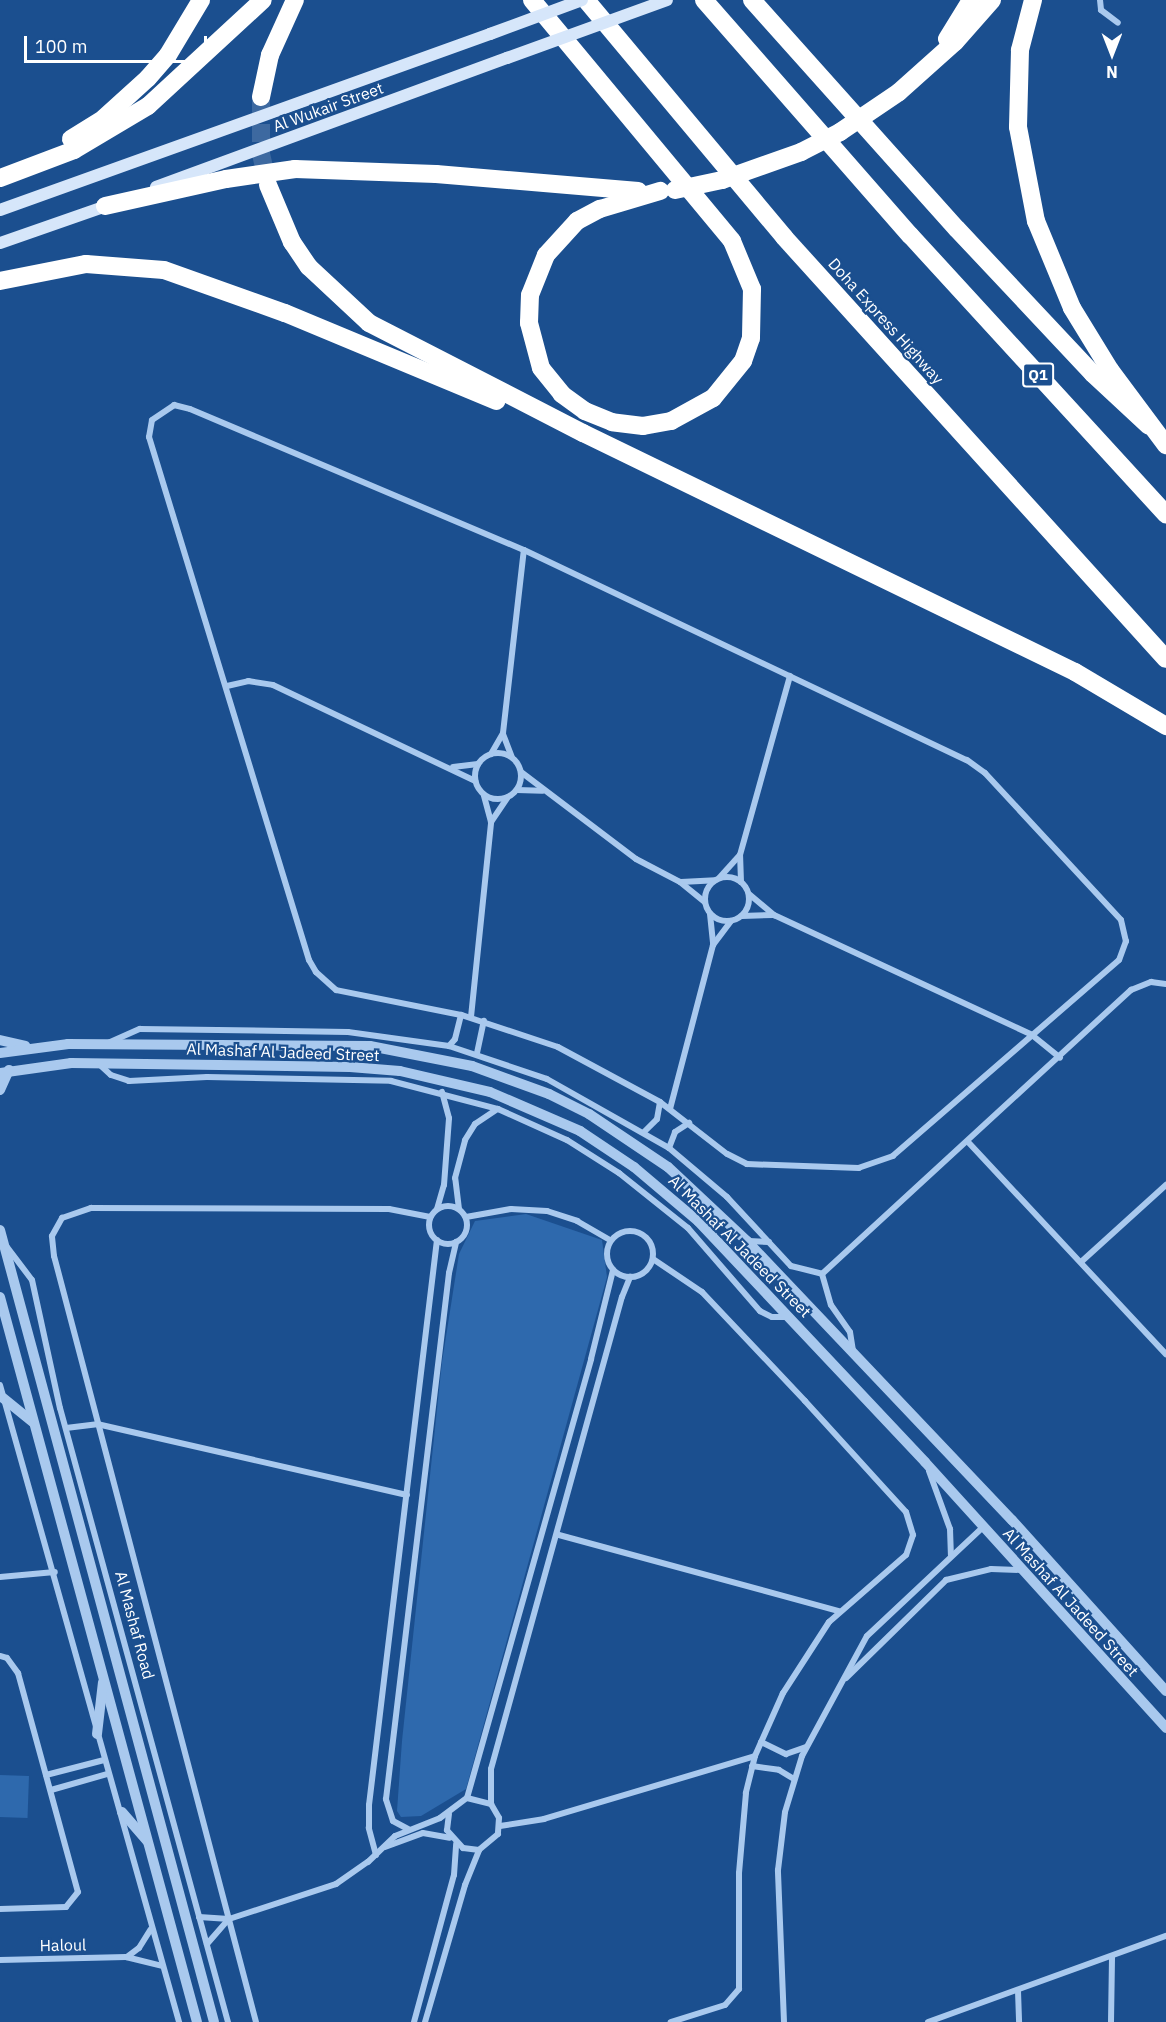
<!DOCTYPE html>
<style>
body{margin:0}
#map{position:relative;width:1166px;height:2022px;overflow:hidden;background:#1b4f8f;font-family:"IBM Plex Sans",sans-serif}
div>[style]{position:absolute}
[style*='--x']{left:calc(var(--x)*1px);top:calc(var(--y)*1px);width:calc(var(--w)*1px);rotate:calc(var(--a)*1deg)}
.green>*{inset:0;background:#2e69ad;transform-origin:0 0}
.motorway-tunnel>*{height:18px;margin-top:-9px;transform-origin:0;background:repeating-linear-gradient(90deg,#3d69a0 0 18px,transparent 0 27px)}
.minor>*{height:6px;margin:-3px;padding:0 3px;transform-origin:3px;border-radius:3px;background:#a9c9ee}
.minor>.ring{margin:-3px;padding:0;box-sizing:content-box;background:none;border:6px solid #a9c9ee;border-radius:50%}
.tertiary>*{height:10px;margin:-5px;padding:0 5px;transform-origin:5px;border-radius:5px;background:#a9c9ee}
.secondary>*{height:12px;margin:-6px;padding:0 6px;transform-origin:6px;border-radius:6px;background:#d6e6fa}
.motorway>*{height:18px;margin:-9px;padding:0 9px;transform-origin:9px;border-radius:9px;background:#fff}
.secondary-bridge>*{height:12px;margin:-6px;padding:0 6px;transform-origin:6px;border-radius:6px;background:#d6e6fa}
.motorway-bridge>*{height:18px;margin:-9px;padding:0 9px;transform-origin:9px;border-radius:9px;background:#fff}
span{translate:-50% -50%;white-space:nowrap;text-align:center;line-height:1.15;-webkit-text-stroke:4.5px #1b4f8f;paint-order:stroke}
.shield-label span{padding:2px 4px;background:#1b4f8f;border:2px solid;border-radius:4px;-webkit-text-stroke-width:0}
.shield-label{font-size:15px;color:#fff;font-weight:700}
.street-label{font-size:16px;color:#fff}
.north{position:absolute;left:1082px;top:24px;width:60px;height:60px;-webkit-text-stroke:4px #1b4f8f;paint-order:stroke;rotate:180deg;font-size:16px;font-weight:700;line-height:24px;text-align:center;color:#fff}
.north::after{content:'';display:block;margin:auto;width:21px;height:27px;background:#fff;clip-path:polygon(50% 0,100% 100%,50% 72%,0 100%)}
.scale{position:absolute;left:24px;top:36px;width:183px;height:27px;box-sizing:border-box;border:3px solid #fff;border-top:0;padding-left:8px;font-size:18px;line-height:21px;white-space:nowrap;color:#fff;-webkit-text-stroke:4px #1b4f8f;paint-order:stroke}
</style>
<div id="map">
<div class="green">
<div style="clip-path:polygon(526px 1214px,602px 1240px,607px 1277px,466px 1789px,421px 1816px,401px 1817px,397px 1811px,402px 1741px,442px 1362px,459px 1254px,475px 1221px)"></div>
<div style="left:0;top:1775px;width:29px;height:42px;rotate:2deg"></div>
</div>
<div class="motorway-tunnel">
<div style="--x:261;--y:97;--w:57;--a:90"></div>
<div style="--x:261;--y:154;--w:32;--a:77"></div>
</div>
<div class="minor">
<div style="--x:1100;--y:0;--w:10;--a:84"></div>
<div style="--x:1101;--y:10;--w:21;--a:37"></div>
<div style="--x:174;--y:405;--w:16;--a:14"></div>
<div style="--x:190;--y:409;--w:363;--a:22.9"></div>
<div style="--x:524;--y:550;--w:490;--a:25.4"></div>
<div style="--x:967;--y:760;--w:22;--a:36"></div>
<div style="--x:985;--y:773;--w:200;--a:47.2"></div>
<div style="--x:1121;--y:920;--w:22;--a:77"></div>
<div style="--x:1126;--y:941;--w:20;--a:110"></div>
<div style="--x:1119;--y:960;--w:299;--a:139.1"></div>
<div style="--x:893;--y:1156;--w:36;--a:161"></div>
<div style="--x:859;--y:1168;--w:112;--a:-178"></div>
<div style="--x:747;--y:1164;--w:22;--a:-153"></div>
<div style="--x:727;--y:1154;--w:85;--a:-142.2"></div>
<div style="--x:660;--y:1102;--w:116;--a:-151.7"></div>
<div style="--x:558;--y:1047;--w:102;--a:-161.7"></div>
<div style="--x:461;--y:1015;--w:127;--a:-168.7"></div>
<div style="--x:336;--y:990;--w:27;--a:-138"></div>
<div style="--x:316;--y:972;--w:14;--a:-120"></div>
<div style="--x:309;--y:960;--w:547;--a:-107.01"></div>
<div style="--x:149;--y:437;--w:17;--a:-80"></div>
<div style="--x:152;--y:420;--w:27;--a:-34"></div>
<div style="--x:227;--y:686;--w:22;--a:-13"></div>
<div style="--x:248;--y:681;--w:25;--a:9"></div>
<div style="--x:273;--y:685;--w:224;--a:25.4"></div>
<div style="--x:503;--y:734;--w:25;--a:69"></div>
<div class="ring" style="left:475px;top:753px;width:40px;height:40px"></div>
<div style="--x:491;--y:754;--w:24;--a:-60"></div>
<div style="--x:503;--y:733;--w:184;--a:-83.5"></div>
<div style="--x:453;--y:767;--w:25;--a:-7"></div>
<div style="--x:521;--y:772;--w:144;--a:37.1"></div>
<div style="--x:636;--y:859;--w:50;--a:27.6"></div>
<div style="--x:680;--y:882;--w:32;--a:39"></div>
<div style="--x:517;--y:790;--w:25;--a:2"></div>
<div style="--x:491;--y:822;--w:29;--a:-56"></div>
<div class="ring" style="left:705px;top:877px;width:38px;height:38px"></div>
<div style="--x:720;--y:877;--w:28;--a:-48"></div>
<div style="--x:681;--y:882;--w:34;--a:-3"></div>
<div style="--x:741;--y:882;--w:27;--a:-92"></div>
<div style="--x:740;--y:855;--w:186;--a:-74.4"></div>
<div style="--x:749;--y:894;--w:33;--a:40"></div>
<div style="--x:774;--y:915;--w:285;--a:24.9"></div>
<div style="--x:1032;--y:1035;--w:36;--a:39"></div>
<div style="--x:710;--y:914;--w:31;--a:84"></div>
<div style="--x:742;--y:916;--w:31;--a:-2"></div>
<div style="--x:471;--y:1017;--w:196;--a:-84.1"></div>
<div style="--x:491;--y:822;--w:28;--a:-105"></div>
<div style="--x:108;--y:1043;--w:35;--a:-24"></div>
<div style="--x:140;--y:1029;--w:208;--a:0.8"></div>
<div style="--x:348;--y:1032;--w:102;--a:7.9"></div>
<div style="--x:449;--y:1046;--w:103;--a:18.6"></div>
<div style="--x:547;--y:1079;--w:140;--a:29.5"></div>
<div style="--x:669;--y:1148;--w:76;--a:40.2"></div>
<div style="--x:727;--y:1197;--w:94;--a:47.2"></div>
<div style="--x:791;--y:1266;--w:32;--a:14"></div>
<div style="--x:822;--y:1274;--w:32;--a:74"></div>
<div style="--x:831;--y:1305;--w:33;--a:55"></div>
<div style="--x:850;--y:1332;--w:18;--a:81"></div>
<div style="--x:449;--y:1046;--w:9;--a:-49"></div>
<div style="--x:455;--y:1039;--w:25;--a:-76"></div>
<div style="--x:477;--y:1053;--w:33;--a:-78"></div>
<div style="--x:99;--y:1064;--w:16;--a:43"></div>
<div style="--x:111;--y:1075;--w:19;--a:18"></div>
<div style="--x:129;--y:1081;--w:78;--a:-2.9"></div>
<div style="--x:207;--y:1077;--w:184;--a:1.2"></div>
<div style="--x:391;--y:1081;--w:111;--a:14.7"></div>
<div style="--x:498;--y:1109;--w:76;--a:24.2"></div>
<div style="--x:567;--y:1140;--w:62;--a:32.4"></div>
<div style="--x:619;--y:1173;--w:88;--a:38.6"></div>
<div style="--x:688;--y:1228;--w:110;--a:49.1"></div>
<div style="--x:760;--y:1311;--w:13;--a:27"></div>
<div style="--x:772;--y:1317;--w:18;--a:0"></div>
<div style="--x:670;--y:1109;--w:170;--a:-75.3"></div>
<div style="--x:713;--y:945;--w:30;--a:-53"></div>
<div style="--x:644;--y:1132;--w:18;--a:-45"></div>
<div style="--x:657;--y:1119;--w:17;--a:-80"></div>
<div style="--x:969;--y:1143;--w:289;--a:47"></div>
<div style="--x:669;--y:1148;--w:17;--a:-69"></div>
<div style="--x:675;--y:1132;--w:17;--a:-33"></div>
<div class="ring" style="left:429px;top:1206px;width:32px;height:32px"></div>
<div style="--x:437;--y:1209;--w:25;--a:-74"></div>
<div style="--x:444;--y:1185;--w:67;--a:-85.7"></div>
<div style="--x:449;--y:1118;--w:27;--a:-105"></div>
<div style="--x:459;--y:1209;--w:31;--a:-97"></div>
<div style="--x:455;--y:1178;--w:39;--a:-75"></div>
<div style="--x:465;--y:1140;--w:19;--a:-58"></div>
<div style="--x:475;--y:1124;--w:27;--a:-34"></div>
<div style="--x:466;--y:1217;--w:46;--a:-10.1"></div>
<div style="--x:511;--y:1209;--w:36;--a:3"></div>
<div style="--x:547;--y:1211;--w:32;--a:18"></div>
<div style="--x:577;--y:1221;--w:39;--a:30"></div>
<div class="ring" style="left:607px;top:1231px;width:40px;height:40px"></div>
<div style="--x:749;--y:1241;--w:20;--a:3"></div>
<div style="--x:7;--y:1247;--w:41;--a:52.9"></div>
<div style="--x:32;--y:1280;--w:131;--a:77.7"></div>
<div style="--x:60;--y:1408;--w:637;--a:74.7"></div>
<div style="--x:653;--y:1259;--w:59;--a:34"></div>
<div style="--x:702;--y:1292;--w:150;--a:46.6"></div>
<div style="--x:805;--y:1401;--w:150;--a:47.7"></div>
<div style="--x:906;--y:1512;--w:24;--a:73"></div>
<div style="--x:913;--y:1535;--w:21;--a:109"></div>
<div style="--x:906;--y:1555;--w:102;--a:139"></div>
<div style="--x:829;--y:1622;--w:85;--a:122.9"></div>
<div style="--x:783;--y:1693;--w:69;--a:114"></div>
<div style="--x:755;--y:1756;--w:38;--a:104"></div>
<div style="--x:746;--y:1793;--w:80;--a:95"></div>
<div style="--x:739;--y:1873;--w:116;--a:90"></div>
<div style="--x:739;--y:1989;--w:21;--a:131"></div>
<div style="--x:725;--y:2005;--w:57;--a:162.5"></div>
<div style="--x:1081;--y:1262;--w:115;--a:-42.2"></div>
<div style="--x:822;--y:1274;--w:420;--a:-42.6"></div>
<div style="--x:1131;--y:990;--w:22;--a:-22"></div>
<div style="--x:1151;--y:982;--w:15;--a:8"></div>
<div style="--x:0;--y:1385;--w:662;--a:74.3"></div>
<div style="--x:66;--y:1428;--w:31;--a:-7"></div>
<div style="--x:97;--y:1424;--w:318;--a:12.9"></div>
<div style="--x:929;--y:1471;--w:62;--a:70.1"></div>
<div style="--x:950;--y:1529;--w:26;--a:88"></div>
<div style="--x:559;--y:1535;--w:290;--a:15.2"></div>
<div style="--x:0;--y:1577;--w:55;--a:-5.2"></div>
<div style="--x:0;--y:1656;--w:7;--a:16"></div>
<div style="--x:7;--y:1658;--w:19;--a:54"></div>
<div style="--x:18;--y:1673;--w:227;--a:74.7"></div>
<div style="--x:78;--y:1892;--w:19;--a:129"></div>
<div style="--x:66;--y:1907;--w:66;--a:178.3"></div>
<div style="--x:846;--y:1678;--w:140;--a:-44.4"></div>
<div style="--x:946;--y:1580;--w:46;--a:-13.7"></div>
<div style="--x:991;--y:1569;--w:31;--a:2"></div>
<div style="--x:761;--y:1742;--w:28;--a:26"></div>
<div style="--x:786;--y:1754;--w:21;--a:-19"></div>
<div style="--x:752;--y:1766;--w:27;--a:8"></div>
<div style="--x:779;--y:1770;--w:17;--a:31"></div>
<div style="--x:46;--y:1775;--w:60;--a:-14.5"></div>
<div style="--x:51;--y:1790;--w:58;--a:-15.9"></div>
<div style="--x:467;--y:1798;--w:456;--a:-74.2"></div>
<div style="--x:591;--y:1359;--w:92;--a:-76.1"></div>
<div style="--x:491;--y:1804;--w:35;--a:-90"></div>
<div style="--x:491;--y:1769;--w:490;--a:-74.5"></div>
<div style="--x:622;--y:1297;--w:22;--a:-68"></div>
<div style="--x:500;--y:1826;--w:45;--a:-9"></div>
<div style="--x:544;--y:1819;--w:220;--a:-16.6"></div>
<div style="--x:408;--y:1829;--w:17;--a:-152"></div>
<div style="--x:393;--y:1821;--w:23;--a:-108"></div>
<div style="--x:386;--y:1799;--w:530;--a:-83.17"></div>
<div style="--x:449;--y:1273;--w:32;--a:-77"></div>
<div style="--x:385;--y:1847;--w:40;--a:-20.2"></div>
<div style="--x:423;--y:1833;--w:27;--a:10"></div>
<div style="--x:376;--y:1855;--w:28;--a:-105"></div>
<div style="--x:369;--y:1828;--w:23;--a:-90"></div>
<div style="--x:369;--y:1805;--w:569;--a:-83.14"></div>
<div style="--x:199;--y:1917;--w:30;--a:4"></div>
<div style="--x:229;--y:1919;--w:113;--a:-18.1"></div>
<div style="--x:336;--y:1884;--w:39;--a:-35"></div>
<div style="--x:368;--y:1862;--w:37;--a:-44"></div>
<div style="--x:395;--y:1836;--w:48;--a:-21.8"></div>
<div style="--x:440;--y:1818;--w:34;--a:-37"></div>
<div style="--x:467;--y:1798;--w:25;--a:14"></div>
<div style="--x:491;--y:1804;--w:16;--a:60"></div>
<div style="--x:499;--y:1818;--w:16;--a:94"></div>
<div style="--x:498;--y:1834;--w:25;--a:140"></div>
<div style="--x:479;--y:1850;--w:16;--a:-173"></div>
<div style="--x:463;--y:1848;--w:24;--a:-132"></div>
<div style="--x:447;--y:1830;--w:16;--a:-83"></div>
<div style="--x:207;--y:1944;--w:32;--a:-49"></div>
<div style="--x:127;--y:1957;--w:15;--a:-37"></div>
<div style="--x:139;--y:1948;--w:22;--a:-58"></div>
<div style="--x:0;--y:1960;--w:126;--a:-1.4"></div>
<div style="--x:126;--y:1957;--w:36;--a:14"></div>
<div style="--x:1018;--y:1991;--w:31;--a:88"></div>
<div style="--x:256;--y:2022;--w:792;--a:-104.77"></div>
<div style="--x:54;--y:1256;--w:20;--a:-96"></div>
<div style="--x:52;--y:1236;--w:21;--a:-61"></div>
<div style="--x:62;--y:1218;--w:31;--a:-19"></div>
<div style="--x:91;--y:1208;--w:298;--a:0.2"></div>
<div style="--x:389;--y:1209;--w:42;--a:11"></div>
<div style="--x:414;--y:2022;--w:152;--a:-74.8"></div>
<div style="--x:454;--y:1875;--w:31;--a:-86"></div>
<div style="--x:425;--y:2022;--w:143;--a:-73.7"></div>
<div style="--x:465;--y:1885;--w:38;--a:-68"></div>
<div style="--x:784;--y:2022;--w:152;--a:-92.3"></div>
<div style="--x:778;--y:1870;--w:58;--a:-83.1"></div>
<div style="--x:785;--y:1812;--w:59;--a:-73.1"></div>
<div style="--x:802;--y:1756;--w:136;--a:-61.6"></div>
<div style="--x:867;--y:1636;--w:161;--a:-43.2"></div>
<div style="--x:928;--y:2022;--w:253;--a:-19.9"></div>
<div style="--x:1111;--y:2022;--w:66;--a:-89.1"></div>
</div>
<div class="tertiary">
<div style="--x:0;--y:1040;--w:26;--a:13"></div>
<div style="--x:0;--y:1053;--w:69;--a:-7.5"></div>
<div style="--x:68;--y:1044;--w:302;--a:0.4"></div>
<div style="--x:370;--y:1046;--w:104;--a:11.1"></div>
<div style="--x:472;--y:1066;--w:82;--a:20"></div>
<div style="--x:549;--y:1094;--w:45;--a:26.6"></div>
<div style="--x:589;--y:1114;--w:95;--a:33.9"></div>
<div style="--x:668;--y:1167;--w:108;--a:43.1"></div>
<div style="--x:747;--y:1241;--w:385;--a:46.5"></div>
<div style="--x:1012;--y:1520;--w:230;--a:48"></div>
<div style="--x:0;--y:1073;--w:72;--a:-8"></div>
<div style="--x:71;--y:1063;--w:279;--a:0.8"></div>
<div style="--x:350;--y:1067;--w:50;--a:4.6"></div>
<div style="--x:400;--y:1071;--w:92;--a:13.1"></div>
<div style="--x:490;--y:1092;--w:98;--a:23.4"></div>
<div style="--x:580;--y:1131;--w:65;--a:33.7"></div>
<div style="--x:634;--y:1167;--w:84;--a:40.2"></div>
<div style="--x:698;--y:1221;--w:331;--a:46.7"></div>
<div style="--x:925;--y:1462;--w:359;--a:47.8"></div>
<div style="--x:0;--y:1090;--w:22;--a:-66"></div>
<div style="--x:0;--y:1230;--w:820;--a:74.88"></div>
<div style="--x:0;--y:1297;--w:751;--a:74.8"></div>
<div style="--x:3;--y:1398;--w:38;--a:39"></div>
<div style="--x:97;--y:1734;--w:52;--a:-83.4"></div>
<div style="--x:122;--y:1812;--w:38;--a:49"></div>
</div>
<div class="secondary">
<div style="--x:156;--y:187;--w:374;--a:-20.2"></div>
<div style="--x:0;--y:210;--w:521;--a:-19.76"></div>
<div style="--x:0;--y:243;--w:119;--a:-19.2"></div>
</div>
<div class="motorway">
<div style="--x:532;--y:0;--w:313;--a:50.3"></div>
<div style="--x:732;--y:241;--w:52;--a:67.4"></div>
<div style="--x:752;--y:289;--w:49;--a:91.2"></div>
<div style="--x:751;--y:338;--w:24;--a:109"></div>
<div style="--x:743;--y:361;--w:48;--a:129"></div>
<div style="--x:713;--y:398;--w:48;--a:151.3"></div>
<div style="--x:671;--y:421;--w:28;--a:170"></div>
<div style="--x:643;--y:426;--w:31;--a:-173"></div>
<div style="--x:612;--y:422;--w:29;--a:-158"></div>
<div style="--x:585;--y:411;--w:29;--a:-144"></div>
<div style="--x:562;--y:394;--w:33;--a:-129"></div>
<div style="--x:541;--y:368;--w:47;--a:-104.9"></div>
<div style="--x:529;--y:323;--w:28;--a:-88"></div>
<div style="--x:530;--y:295;--w:43;--a:-68.2"></div>
<div style="--x:546;--y:255;--w:46;--a:-47.6"></div>
<div style="--x:577;--y:221;--w:26;--a:-28"></div>
<div style="--x:600;--y:209;--w:63;--a:-16.7"></div>
<div style="--x:586;--y:0;--w:309;--a:50.1"></div>
<div style="--x:784;--y:237;--w:569;--a:47.85"></div>
<div style="--x:704;--y:0;--w:313;--a:48.8"></div>
<div style="--x:910;--y:235;--w:379;--a:47.5"></div>
<div style="--x:752;--y:0;--w:307;--a:48.2"></div>
<div style="--x:957;--y:229;--w:199;--a:46.8"></div>
<div style="--x:1093;--y:374;--w:76;--a:42.9"></div>
<div style="--x:1033;--y:0;--w:52;--a:104.6"></div>
<div style="--x:1020;--y:50;--w:77;--a:91.5"></div>
<div style="--x:1018;--y:127;--w:96;--a:79.2"></div>
<div style="--x:1036;--y:221;--w:94;--a:67.5"></div>
<div style="--x:1072;--y:308;--w:73;--a:58.5"></div>
<div style="--x:1110;--y:370;--w:94;--a:53.3"></div>
<div style="--x:947;--y:39;--w:46;--a:-58.4"></div>
<div style="--x:899;--y:92;--w:75;--a:-41.8"></div>
<div style="--x:955;--y:42;--w:56;--a:-48.6"></div>
<div style="--x:261;--y:97;--w:43;--a:-77.9"></div>
<div style="--x:270;--y:55;--w:60;--a:-65.6"></div>
<div style="--x:71;--y:139;--w:39;--a:-32"></div>
<div style="--x:104;--y:118;--w:59;--a:-42.3"></div>
<div style="--x:148;--y:78;--w:30;--a:-49"></div>
<div style="--x:168;--y:55;--w:64;--a:-59"></div>
<div style="--x:0;--y:178;--w:79;--a:-20.7"></div>
<div style="--x:74;--y:150;--w:86;--a:-30.7"></div>
<div style="--x:148;--y:106;--w:156;--a:-42.7"></div>
<div style="--x:268;--y:185;--w:62;--a:67.2"></div>
<div style="--x:292;--y:242;--w:30;--a:56"></div>
<div style="--x:309;--y:267;--w:82;--a:43"></div>
<div style="--x:369;--y:323;--w:241;--a:27.2"></div>
<div style="--x:583;--y:433;--w:547;--a:25.91"></div>
<div style="--x:1075;--y:672;--w:106;--a:30.7"></div>
<div style="--x:105;--y:206;--w:124;--a:-12.6"></div>
<div style="--x:226;--y:179;--w:70;--a:-8.2"></div>
<div style="--x:295;--y:169;--w:141;--a:2"></div>
<div style="--x:436;--y:174;--w:203;--a:4.8"></div>
<div style="--x:0;--y:281;--w:88;--a:-11.2"></div>
<div style="--x:86;--y:264;--w:78;--a:4.4"></div>
<div style="--x:164;--y:270;--w:128;--a:19.6"></div>
<div style="--x:285;--y:313;--w:229;--a:22.6"></div>
</div>
<div class="secondary-bridge">
<div style="--x:490;--y:34;--w:98;--a:-20.3"></div>
<div style="--x:507;--y:58;--w:170;--a:-19.9"></div>
</div>
<div class="motorway-bridge">
<div style="--x:675;--y:190;--w:48;--a:-12"></div>
<div style="--x:722;--y:180;--w:84;--a:-19.5"></div>
<div style="--x:801;--y:152;--w:44;--a:-27.1"></div>
<div style="--x:840;--y:132;--w:71;--a:-34.1"></div>
</div>
<div class="shield-label">
<span style="left:1038px;top:375px">Q1</span>
</div>
<div class="street-label">
<span style="left:328px;top:107px;rotate:-20deg">Al Wukair Street</span>
<span style="left:886px;top:321px;rotate:48deg">Doha Express Highway</span>
<span style="left:283px;top:1052px;rotate:2deg">Al Mashaf Al Jadeed Street</span>
<span style="left:740px;top:1246px;rotate:45deg">Al Mashaf Al Jadeed Street</span>
<span style="left:1071px;top:1602px;rotate:48deg">Al Mashaf Al Jadeed Street</span>
<span style="left:135px;top:1625px;rotate:75deg">Al Mashaf Road</span>
<span style="left:63px;top:1945px;rotate:-1deg">Haloul</span>
</div>
<div class="north">N</div>
<div class="scale">100 m</div>
</div>
